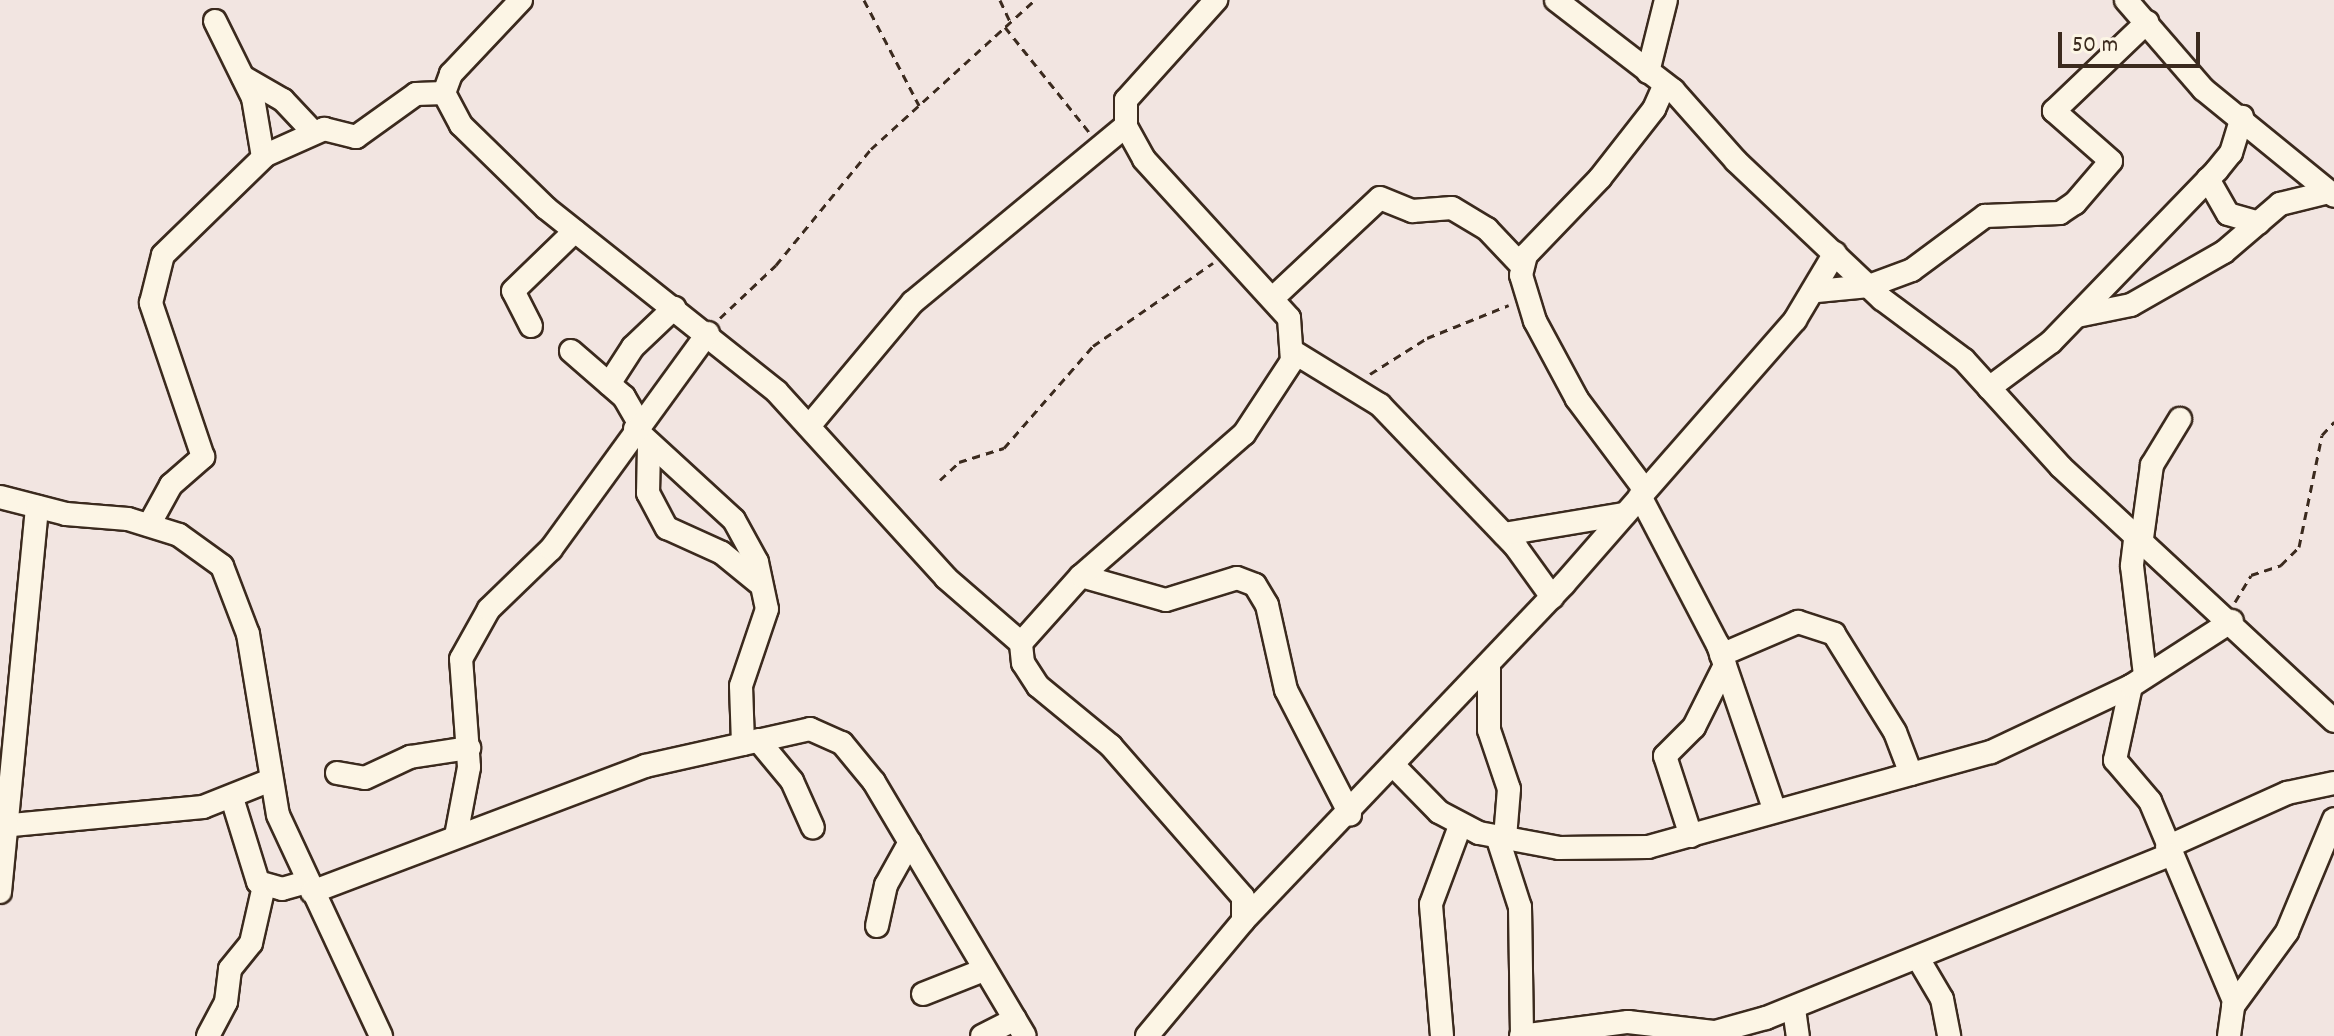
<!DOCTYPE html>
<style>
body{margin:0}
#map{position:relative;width:2334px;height:1036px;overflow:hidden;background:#f2e5e1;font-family:Dekko,sans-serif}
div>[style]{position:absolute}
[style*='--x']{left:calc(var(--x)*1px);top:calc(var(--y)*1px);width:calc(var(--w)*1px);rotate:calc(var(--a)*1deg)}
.path>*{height:3px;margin-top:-1.5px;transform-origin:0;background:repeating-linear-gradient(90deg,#3b2a1e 0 8px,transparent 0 14px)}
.roads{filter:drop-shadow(2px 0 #3b2a1e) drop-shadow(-2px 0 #3b2a1e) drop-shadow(0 2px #3b2a1e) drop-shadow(0 -2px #3b2a1e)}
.street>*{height:22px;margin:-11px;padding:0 11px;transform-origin:11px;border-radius:11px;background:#fcf5e5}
span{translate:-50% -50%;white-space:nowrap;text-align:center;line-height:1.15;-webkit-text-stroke:6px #fcf5e5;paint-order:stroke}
.scale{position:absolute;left:2058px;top:32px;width:142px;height:36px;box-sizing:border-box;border:4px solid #3b2a1e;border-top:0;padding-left:10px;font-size:24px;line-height:28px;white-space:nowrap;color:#3b2a1e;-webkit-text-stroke:6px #fcf5e5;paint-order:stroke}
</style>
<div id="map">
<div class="path">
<div style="--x:864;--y:0;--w:119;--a:62.4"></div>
<div style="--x:1000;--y:0;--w:23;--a:65"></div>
<div style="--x:1005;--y:27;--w:134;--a:51.3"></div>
<div style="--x:720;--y:318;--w:77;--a:-43.4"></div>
<div style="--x:776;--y:265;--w:150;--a:-50.7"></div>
<div style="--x:871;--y:149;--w:222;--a:-42.3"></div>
<div style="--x:1370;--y:374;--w:67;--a:-32.3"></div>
<div style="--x:1427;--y:338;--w:88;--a:-21.9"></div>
<div style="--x:940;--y:480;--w:26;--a:-43"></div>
<div style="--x:959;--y:462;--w:47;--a:-17.3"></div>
<div style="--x:1004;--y:448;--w:135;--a:-48.9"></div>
<div style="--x:1093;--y:346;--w:146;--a:-34.7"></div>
<div style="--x:2235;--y:602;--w:31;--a:-59"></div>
<div style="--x:2251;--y:575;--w:32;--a:-18"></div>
<div style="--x:2281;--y:565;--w:25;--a:-45"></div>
<div style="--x:2299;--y:547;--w:114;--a:-78.4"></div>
<div style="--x:2322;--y:435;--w:18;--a:-47"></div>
</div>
<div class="roads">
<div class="street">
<div style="--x:521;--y:0;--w:102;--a:133.4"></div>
<div style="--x:451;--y:74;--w:20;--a:110"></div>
<div style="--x:444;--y:93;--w:36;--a:62"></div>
<div style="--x:461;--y:125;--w:119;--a:44.3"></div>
<div style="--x:546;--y:208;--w:295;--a:38.5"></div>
<div style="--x:777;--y:392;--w:251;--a:47.7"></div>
<div style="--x:946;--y:578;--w:99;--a:40.9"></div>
<div style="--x:1556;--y:0;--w:148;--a:37.6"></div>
<div style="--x:1673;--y:90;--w:95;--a:48.4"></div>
<div style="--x:1736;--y:161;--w:201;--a:43.4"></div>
<div style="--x:1882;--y:299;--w:102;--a:36.6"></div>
<div style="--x:1964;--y:360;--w:144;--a:47.8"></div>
<div style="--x:2061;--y:467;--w:373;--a:42.9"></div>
<div style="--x:2126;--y:0;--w:118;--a:49.1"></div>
<div style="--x:2203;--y:89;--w:169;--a:39.2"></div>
<div style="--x:215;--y:21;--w:86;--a:63.7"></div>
<div style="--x:253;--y:98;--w:60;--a:80.4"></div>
<div style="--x:1648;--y:72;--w:74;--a:-76"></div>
<div style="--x:243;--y:77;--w:46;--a:29.9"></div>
<div style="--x:283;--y:100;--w:45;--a:46.8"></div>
<div style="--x:2208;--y:179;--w:40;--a:60.3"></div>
<div style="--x:2228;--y:214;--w:32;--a:16"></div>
<div style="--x:1817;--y:291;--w:52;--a:-5.5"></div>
<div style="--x:1869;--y:286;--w:46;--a:-20.4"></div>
<div style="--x:1912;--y:270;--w:91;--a:-36.5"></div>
<div style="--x:1985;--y:216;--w:75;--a:-2.3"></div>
<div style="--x:2060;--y:213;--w:18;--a:-34"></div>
<div style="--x:2075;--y:203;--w:55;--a:-49.4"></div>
<div style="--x:2111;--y:161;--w:76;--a:-138.7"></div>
<div style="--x:2054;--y:111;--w:129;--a:-43.7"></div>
<div style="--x:1273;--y:298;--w:146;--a:-43.1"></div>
<div style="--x:1380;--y:198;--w:35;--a:22"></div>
<div style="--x:1412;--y:211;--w:40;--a:-4.3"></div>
<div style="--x:1452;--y:208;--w:41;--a:31"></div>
<div style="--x:1487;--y:229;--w:51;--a:46.6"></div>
<div style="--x:2077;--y:316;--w:55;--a:-11.5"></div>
<div style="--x:2131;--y:305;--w:107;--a:-29.7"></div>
<div style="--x:2224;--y:252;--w:74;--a:-40.6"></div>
<div style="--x:2280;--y:204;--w:50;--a:-13.8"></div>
<div style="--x:531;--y:326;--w:39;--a:-117"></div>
<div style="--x:513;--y:291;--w:86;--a:-44.1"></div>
<div style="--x:571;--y:351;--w:70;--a:41"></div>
<div style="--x:624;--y:397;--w:30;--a:60"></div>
<div style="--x:1292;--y:351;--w:103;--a:31.5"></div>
<div style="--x:1380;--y:405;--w:197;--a:46.2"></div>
<div style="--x:1516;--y:547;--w:62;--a:54.2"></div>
<div style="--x:609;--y:384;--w:44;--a:-57"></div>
<div style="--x:633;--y:347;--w:57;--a:-43.6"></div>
<div style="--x:1989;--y:388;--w:77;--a:-36.6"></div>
<div style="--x:2051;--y:342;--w:239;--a:-46"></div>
<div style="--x:2217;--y:170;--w:22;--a:-51"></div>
<div style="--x:2231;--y:153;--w:38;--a:-73"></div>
<div style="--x:810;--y:425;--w:160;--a:-50.1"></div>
<div style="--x:913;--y:302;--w:276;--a:-39.6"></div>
<div style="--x:635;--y:429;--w:134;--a:42.6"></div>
<div style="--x:734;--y:520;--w:48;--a:61.3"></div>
<div style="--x:757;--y:562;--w:48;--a:78"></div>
<div style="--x:767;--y:609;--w:81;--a:108.7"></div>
<div style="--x:741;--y:686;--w:58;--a:88"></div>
<div style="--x:649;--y:446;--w:47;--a:91.2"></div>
<div style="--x:648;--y:493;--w:40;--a:62"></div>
<div style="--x:667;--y:528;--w:60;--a:24.4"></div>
<div style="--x:722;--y:553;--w:49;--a:39.2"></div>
<div style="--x:1645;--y:490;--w:114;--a:-126.8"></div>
<div style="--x:1577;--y:399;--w:89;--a:-118.3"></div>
<div style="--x:1535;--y:321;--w:48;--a:-106.9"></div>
<div style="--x:1521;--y:275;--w:21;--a:-76"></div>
<div style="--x:1526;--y:255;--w:107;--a:-46.1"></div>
<div style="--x:1600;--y:178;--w:88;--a:-52"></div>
<div style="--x:1654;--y:109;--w:27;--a:-66"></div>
<div style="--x:1640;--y:496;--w:168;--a:62.4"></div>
<div style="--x:1718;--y:645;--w:173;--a:71.1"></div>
<div style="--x:0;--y:497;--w:68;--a:14.4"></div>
<div style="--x:66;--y:514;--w:62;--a:4.6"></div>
<div style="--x:128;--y:519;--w:53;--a:17.4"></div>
<div style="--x:179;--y:535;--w:53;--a:35.8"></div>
<div style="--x:222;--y:566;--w:73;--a:69.1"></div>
<div style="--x:248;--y:634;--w:183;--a:80.6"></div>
<div style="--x:278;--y:815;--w:244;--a:65"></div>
<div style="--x:149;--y:525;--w:46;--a:-61.2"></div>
<div style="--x:171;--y:485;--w:43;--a:-41.2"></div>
<div style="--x:203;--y:457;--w:163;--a:-108.7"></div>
<div style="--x:151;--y:303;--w:49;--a:-76"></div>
<div style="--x:163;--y:255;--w:144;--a:-44.2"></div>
<div style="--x:266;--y:155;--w:64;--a:-24.1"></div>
<div style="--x:324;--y:129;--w:33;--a:14"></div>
<div style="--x:356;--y:137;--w:74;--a:-35.6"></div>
<div style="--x:416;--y:94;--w:28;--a:-2"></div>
<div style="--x:2136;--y:532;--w:34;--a:97"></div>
<div style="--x:2132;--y:566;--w:110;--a:83.2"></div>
<div style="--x:1504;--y:534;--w:122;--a:-9.5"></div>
<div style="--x:2142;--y:538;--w:74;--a:-82.2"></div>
<div style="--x:2152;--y:465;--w:54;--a:-58.7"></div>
<div style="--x:1081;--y:576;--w:88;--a:15.8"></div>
<div style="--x:1166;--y:600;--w:74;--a:-17.2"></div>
<div style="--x:1237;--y:578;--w:19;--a:21"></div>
<div style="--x:1255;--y:585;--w:23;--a:59"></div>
<div style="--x:1267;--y:605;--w:87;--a:77.4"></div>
<div style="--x:1286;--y:690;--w:140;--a:62.7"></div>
<div style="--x:1721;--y:655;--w:84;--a:-23.2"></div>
<div style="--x:1798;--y:622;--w:38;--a:18"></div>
<div style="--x:1834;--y:634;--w:115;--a:58.1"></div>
<div style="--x:1895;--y:732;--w:45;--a:69.1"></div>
<div style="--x:1489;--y:664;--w:66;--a:90"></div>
<div style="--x:1489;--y:730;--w:62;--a:71.3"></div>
<div style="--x:1509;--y:789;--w:49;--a:94.7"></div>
<div style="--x:2131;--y:686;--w:76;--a:102.2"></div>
<div style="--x:2115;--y:760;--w:54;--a:49.5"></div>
<div style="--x:2150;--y:801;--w:219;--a:67.2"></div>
<div style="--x:758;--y:740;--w:53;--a:50.3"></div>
<div style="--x:792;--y:781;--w:51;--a:65.9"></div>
<div style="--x:1394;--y:766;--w:64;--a:45.6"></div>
<div style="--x:1439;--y:812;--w:45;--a:27.7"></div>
<div style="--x:1479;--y:833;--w:81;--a:10.6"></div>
<div style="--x:1559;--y:848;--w:89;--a:-0.6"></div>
<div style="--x:1648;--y:847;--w:356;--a:-15.5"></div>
<div style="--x:1991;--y:752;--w:155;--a:-25.2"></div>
<div style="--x:2131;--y:686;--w:120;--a:-32.8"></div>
<div style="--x:337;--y:773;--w:28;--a:10"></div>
<div style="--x:365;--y:778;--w:50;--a:-25"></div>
<div style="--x:410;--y:757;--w:60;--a:-8.7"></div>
<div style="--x:232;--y:798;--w:88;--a:72.8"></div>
<div style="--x:258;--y:882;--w:25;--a:16"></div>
<div style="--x:282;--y:889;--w:26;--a:-16"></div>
<div style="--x:12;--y:825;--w:192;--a:-5.4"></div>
<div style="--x:203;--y:807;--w:73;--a:-21.7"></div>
<div style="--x:456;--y:836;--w:70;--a:-79.3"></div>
<div style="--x:469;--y:767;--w:108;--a:-94.2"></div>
<div style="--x:461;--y:659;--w:57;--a:-60.8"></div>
<div style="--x:489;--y:609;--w:86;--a:-44.1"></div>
<div style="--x:551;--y:549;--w:267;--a:-54"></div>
<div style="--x:1497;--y:836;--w:75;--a:72.1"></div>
<div style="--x:1520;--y:907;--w:129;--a:89.1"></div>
<div style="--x:1691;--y:836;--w:84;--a:-108"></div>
<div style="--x:1665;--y:756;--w:41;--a:-45"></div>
<div style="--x:1694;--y:727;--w:69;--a:-63.4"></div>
<div style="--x:2167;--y:847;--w:132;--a:-24.2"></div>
<div style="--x:2287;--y:793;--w:48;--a:-12"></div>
<div style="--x:0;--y:892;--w:387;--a:-84.5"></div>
<div style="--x:312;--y:892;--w:356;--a:-20.7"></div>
<div style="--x:645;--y:766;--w:169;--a:-12.6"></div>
<div style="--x:810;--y:729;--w:35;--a:24"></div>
<div style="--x:842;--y:743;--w:50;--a:50.6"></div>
<div style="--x:874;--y:782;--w:295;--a:59.3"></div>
<div style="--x:1243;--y:921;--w:465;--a:-46.4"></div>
<div style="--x:1564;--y:584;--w:351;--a:-48.8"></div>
<div style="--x:1795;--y:320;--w:78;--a:-59.2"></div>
<div style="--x:877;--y:926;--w:42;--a:-77.6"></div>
<div style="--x:886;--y:885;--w:49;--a:-60.8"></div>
<div style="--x:1919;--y:960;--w:45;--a:59.5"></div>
<div style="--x:1942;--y:999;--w:38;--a:79"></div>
<div style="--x:923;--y:994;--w:66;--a:-21.5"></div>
<div style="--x:1794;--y:1009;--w:27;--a:82"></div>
<div style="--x:208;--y:1036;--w:38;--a:-62"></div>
<div style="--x:226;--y:1002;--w:33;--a:-83"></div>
<div style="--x:230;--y:969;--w:33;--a:-51"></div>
<div style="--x:251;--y:943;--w:58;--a:-77.2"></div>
<div style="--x:982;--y:1036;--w:37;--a:-27"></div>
<div style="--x:1147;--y:1036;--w:150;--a:-50.1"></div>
<div style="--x:1243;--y:921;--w:24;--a:-90"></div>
<div style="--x:1243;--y:897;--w:201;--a:-131.2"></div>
<div style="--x:1111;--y:746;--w:94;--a:-140.6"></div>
<div style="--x:1038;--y:686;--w:27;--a:-123"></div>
<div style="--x:1023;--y:663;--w:20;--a:-96"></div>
<div style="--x:1021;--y:643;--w:90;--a:-48.2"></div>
<div style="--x:1081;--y:576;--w:216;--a:-41.1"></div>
<div style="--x:1244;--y:434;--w:87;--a:-56.7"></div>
<div style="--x:1292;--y:361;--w:43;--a:-94"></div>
<div style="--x:1289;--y:318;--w:215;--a:-132.4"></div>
<div style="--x:1144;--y:159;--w:38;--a:-119"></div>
<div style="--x:1126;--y:126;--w:26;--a:-90"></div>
<div style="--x:1126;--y:100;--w:135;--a:-48"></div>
<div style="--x:1442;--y:1036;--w:132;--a:-94.8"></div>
<div style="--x:1431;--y:904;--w:83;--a:-69.6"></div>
<div style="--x:1521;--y:1036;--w:108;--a:-7.5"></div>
<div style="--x:1628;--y:1022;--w:88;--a:6.6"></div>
<div style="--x:1715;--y:1032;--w:53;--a:-15.4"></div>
<div style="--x:1766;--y:1018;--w:436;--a:-22"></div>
<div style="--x:2229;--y:1036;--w:30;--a:-82"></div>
<div style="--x:2233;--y:1006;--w:92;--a:-53.9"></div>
<div style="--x:2287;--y:932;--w:122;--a:-67.4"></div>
</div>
</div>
<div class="scale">50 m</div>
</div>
